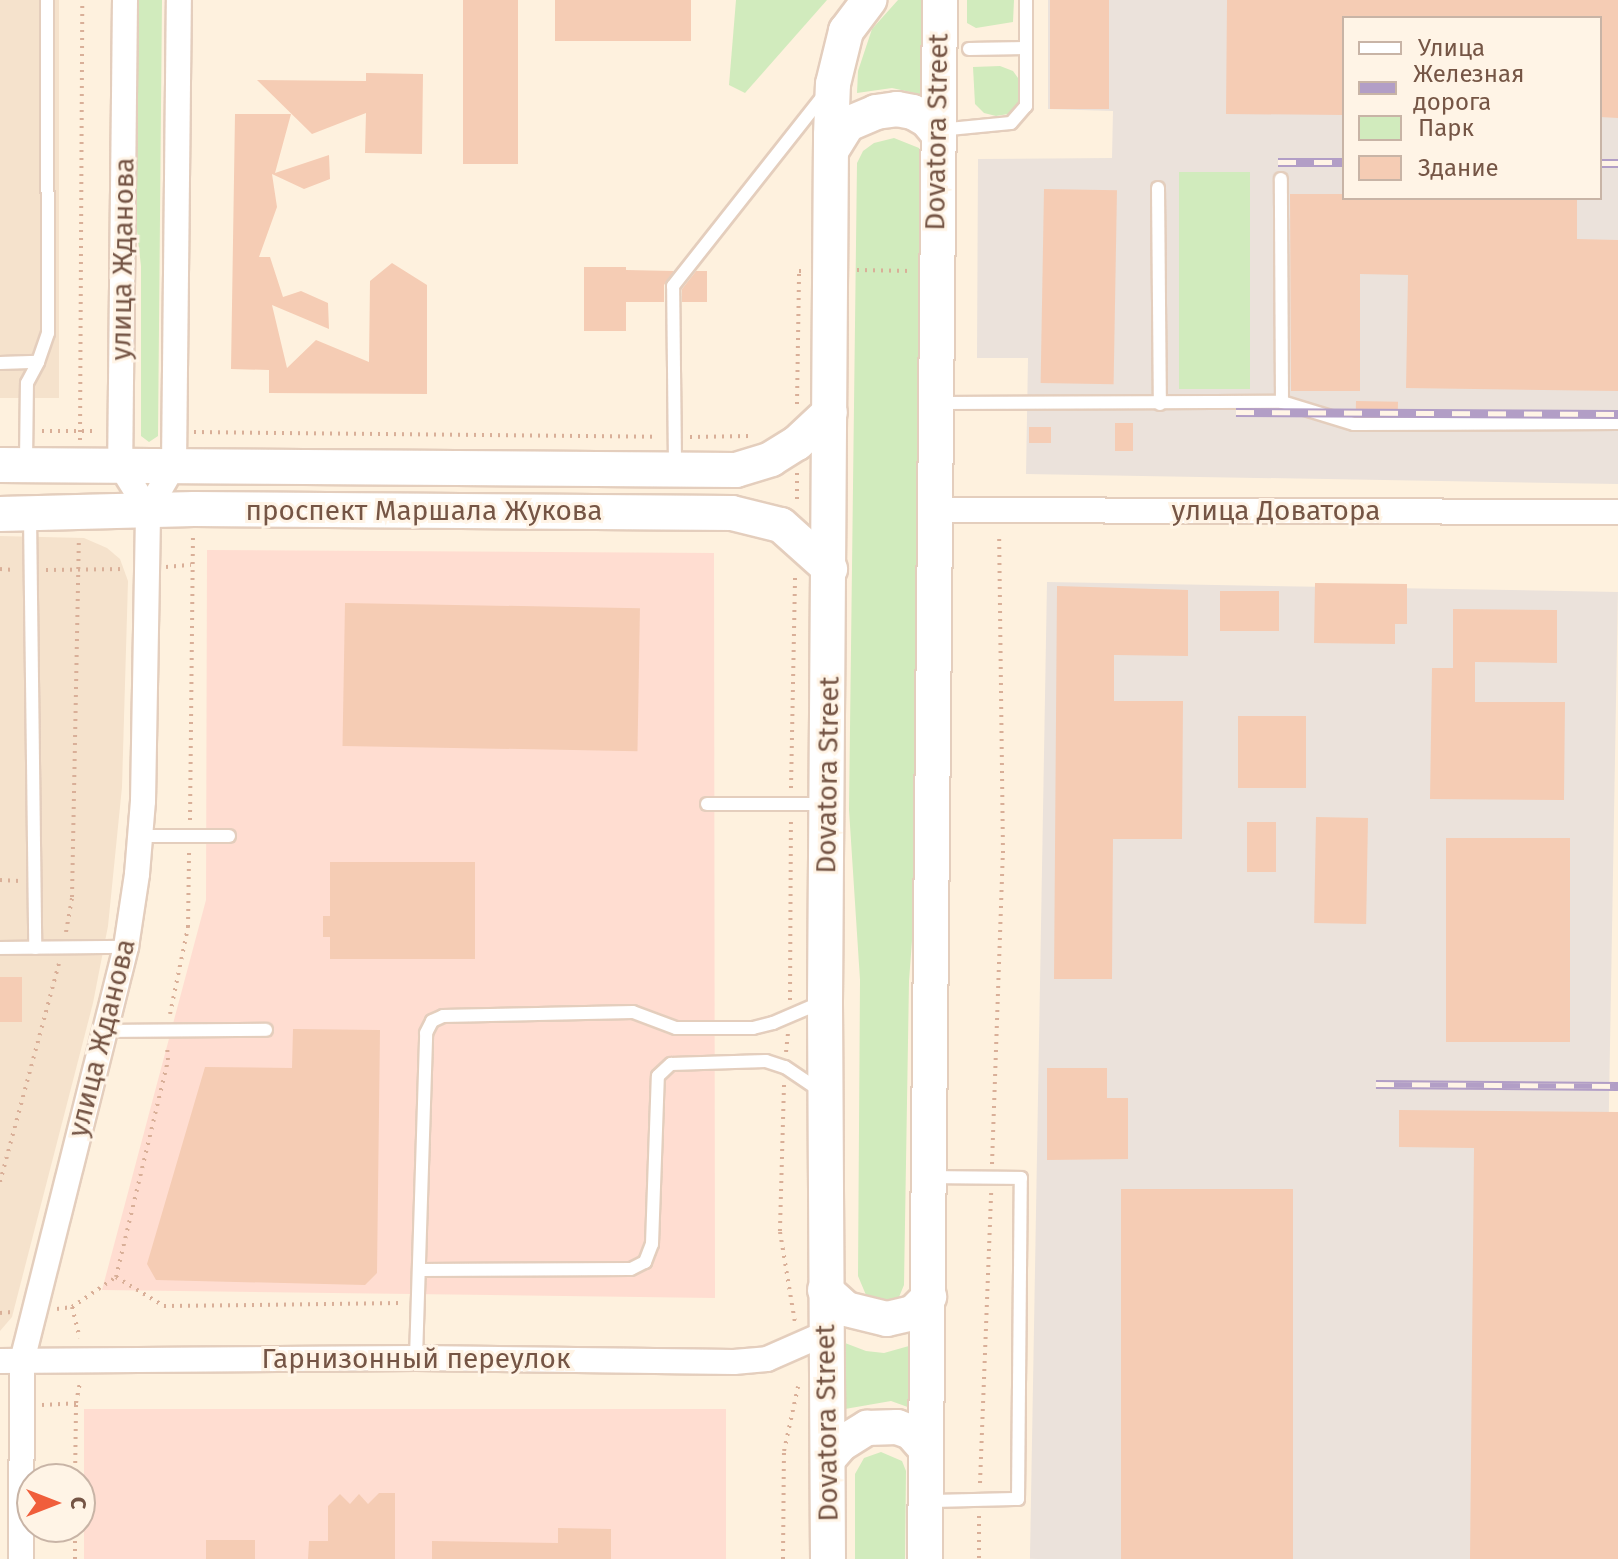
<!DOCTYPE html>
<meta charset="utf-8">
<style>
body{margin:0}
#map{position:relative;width:1618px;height:1559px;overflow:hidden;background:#fef1de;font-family:"Fira Sans",sans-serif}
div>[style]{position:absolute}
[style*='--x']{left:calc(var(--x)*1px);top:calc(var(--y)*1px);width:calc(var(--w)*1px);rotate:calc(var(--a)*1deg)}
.residential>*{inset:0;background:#f5e2cc;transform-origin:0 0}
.commercial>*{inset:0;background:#ffddd1;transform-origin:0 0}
.industrial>*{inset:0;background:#ebe2db;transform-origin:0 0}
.green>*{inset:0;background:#d1ebbd;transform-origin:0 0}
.building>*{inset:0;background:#f5ccb4;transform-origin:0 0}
.path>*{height:4px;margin-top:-2px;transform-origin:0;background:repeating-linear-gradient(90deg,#d9af98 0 2px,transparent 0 8px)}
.roads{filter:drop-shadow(2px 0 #e4cebd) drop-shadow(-2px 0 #e4cebd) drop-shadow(0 2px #e4cebd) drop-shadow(0 -2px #e4cebd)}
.lane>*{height:12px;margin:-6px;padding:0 6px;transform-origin:6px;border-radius:6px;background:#fff}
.street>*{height:24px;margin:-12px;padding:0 12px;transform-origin:12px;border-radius:12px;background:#fff}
.secondary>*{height:34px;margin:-17px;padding:0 17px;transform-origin:17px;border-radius:17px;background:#fff}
.rail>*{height:9px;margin-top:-4.5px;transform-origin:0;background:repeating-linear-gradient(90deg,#fff4e6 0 18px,#b29ec6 0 36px);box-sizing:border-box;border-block:2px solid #b29ec6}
span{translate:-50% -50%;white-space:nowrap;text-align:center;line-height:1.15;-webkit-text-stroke:6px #fff4e6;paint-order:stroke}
.street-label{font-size:28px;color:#755545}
.legend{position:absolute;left:1342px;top:16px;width:260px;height:184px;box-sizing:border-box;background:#fff4e6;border:2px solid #c8b4a6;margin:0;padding:10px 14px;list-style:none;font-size:24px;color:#755545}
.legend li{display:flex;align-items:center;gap:16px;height:40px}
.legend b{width:40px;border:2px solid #c8b4a6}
.north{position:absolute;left:16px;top:1463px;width:80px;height:80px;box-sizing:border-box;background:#fff4e6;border:2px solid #c8b4a6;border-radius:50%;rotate:90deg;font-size:22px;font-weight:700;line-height:32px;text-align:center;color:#755545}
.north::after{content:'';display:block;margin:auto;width:28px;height:36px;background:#f05e3b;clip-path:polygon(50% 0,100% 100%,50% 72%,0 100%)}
</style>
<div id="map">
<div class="residential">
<div style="left:0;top:0;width:59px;height:398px"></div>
<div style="clip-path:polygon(0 536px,84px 538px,107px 548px,120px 559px,128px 581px,122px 787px,108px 926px,93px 1003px,12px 1317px,0 1331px)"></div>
</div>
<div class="commercial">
<div style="clip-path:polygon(207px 550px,714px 553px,715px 1298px,102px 1290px,206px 900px)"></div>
<div style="left:84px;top:1409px;width:642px;height:150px"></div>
</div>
<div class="industrial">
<div style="clip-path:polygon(evenodd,1048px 0,1618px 0,1618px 484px,1026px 474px,1028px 358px,977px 358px,978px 159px,1112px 158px,1113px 111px,1048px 109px,1048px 0,1344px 18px,1600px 18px,1600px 198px,1344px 198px,1344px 18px)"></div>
<div style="left:1047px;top:582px;width:571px;height:977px;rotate:1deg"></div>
</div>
<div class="green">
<div style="clip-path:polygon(135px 0,162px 0,158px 436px,149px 442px,141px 436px,141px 266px,132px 188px)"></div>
<div style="clip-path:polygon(736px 0,827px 0,745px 93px,729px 85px)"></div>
<div style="clip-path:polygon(898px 0,928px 0,924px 95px,892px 88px,857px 93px,858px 71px,872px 29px)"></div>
<div style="clip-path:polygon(967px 0,1014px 0,1013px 22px,976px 28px,967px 23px)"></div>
<div style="clip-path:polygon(1000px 66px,1013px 71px,1021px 82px,1022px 94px,1018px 106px,1008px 114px,996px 116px,984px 113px,975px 104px,973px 67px)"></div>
<div style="clip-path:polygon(894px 138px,919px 148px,925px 160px,916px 887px,909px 981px,904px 1285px,899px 1297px,888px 1301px,866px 1295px,858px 1276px,860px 980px,849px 810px,857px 163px,863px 151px,874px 143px)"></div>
<div style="left:1179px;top:172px;width:71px;height:217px"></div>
<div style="clip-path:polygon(845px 1343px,866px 1351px,884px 1353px,916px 1344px,916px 1410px,891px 1401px,845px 1409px)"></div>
<div style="clip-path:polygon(881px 1452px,902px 1461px,906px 1471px,905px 1559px,855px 1559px,855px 1474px,864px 1458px)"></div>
</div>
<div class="building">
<div style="left:463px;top:0;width:55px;height:164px"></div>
<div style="left:555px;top:0;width:136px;height:41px"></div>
<div style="left:1050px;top:0;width:59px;height:109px"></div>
<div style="clip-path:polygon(1227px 0,1618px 0,1618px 118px,1600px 117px,1600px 18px,1344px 18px,1344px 115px,1226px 114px)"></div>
<div style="clip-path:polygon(366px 73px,423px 74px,422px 154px,365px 153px,366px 113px,312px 134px,257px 80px,366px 81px)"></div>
<div style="clip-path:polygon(235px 114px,291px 114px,275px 173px,329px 155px,330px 179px,304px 189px,272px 174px,277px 207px,259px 257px,270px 257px,283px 297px,301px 291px,328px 303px,329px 329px,272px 305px,287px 368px,316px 340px,369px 362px,370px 281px,392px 263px,427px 285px,427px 394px,269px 393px,269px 370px,231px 369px)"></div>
<div style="left:1044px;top:189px;width:73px;height:194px;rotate:1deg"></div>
<div style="clip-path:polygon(1290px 194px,1344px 194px,1344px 198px,1577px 198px,1577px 239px,1618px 240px,1618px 391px,1406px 388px,1408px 275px,1360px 274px,1360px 391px,1291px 391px)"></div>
<div style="clip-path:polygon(584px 267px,626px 267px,626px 270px,674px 271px,664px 285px,664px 302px,626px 302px,626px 331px,584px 331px)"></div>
<div style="clip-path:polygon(696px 271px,707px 271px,707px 302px,682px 302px,682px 289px)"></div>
<div style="left:1356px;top:401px;width:42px;height:14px;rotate:1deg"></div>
<div style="left:1115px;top:423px;width:18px;height:28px"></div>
<div style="left:1029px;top:427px;width:22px;height:16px"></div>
<div style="clip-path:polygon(1315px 583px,1407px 584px,1407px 624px,1395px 624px,1395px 644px,1314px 643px)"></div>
<div style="clip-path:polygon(1057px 586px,1188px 590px,1188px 656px,1114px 655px,1114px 701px,1183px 701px,1182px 839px,1113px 839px,1112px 979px,1054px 979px)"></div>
<div style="left:1220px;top:591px;width:59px;height:40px"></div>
<div style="left:345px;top:603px;width:295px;height:143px;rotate:1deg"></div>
<div style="clip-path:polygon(1453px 609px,1557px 610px,1557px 663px,1475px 662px,1475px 702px,1565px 702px,1564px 800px,1430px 799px,1432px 668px,1453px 668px)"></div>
<div style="left:1238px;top:716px;width:68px;height:72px"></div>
<div style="left:1316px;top:817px;width:52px;height:106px;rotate:1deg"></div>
<div style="left:1247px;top:822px;width:29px;height:50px"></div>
<div style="left:1446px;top:838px;width:124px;height:204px"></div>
<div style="clip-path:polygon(330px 862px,475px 862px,475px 959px,330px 959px,330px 937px,323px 937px,323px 916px,330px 916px)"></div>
<div style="left:0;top:977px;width:22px;height:45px"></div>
<div style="clip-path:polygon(293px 1029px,380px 1030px,377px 1273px,365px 1285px,156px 1280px,147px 1264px,205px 1067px,292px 1068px)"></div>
<div style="clip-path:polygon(1047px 1068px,1107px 1068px,1107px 1098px,1128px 1098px,1128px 1159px,1047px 1160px)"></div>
<div style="clip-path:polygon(1399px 1110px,1618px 1112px,1618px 1559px,1470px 1559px,1474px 1148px,1399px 1147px)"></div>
<div style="left:1121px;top:1189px;width:172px;height:370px"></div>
<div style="clip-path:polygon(379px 1493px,395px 1493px,395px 1559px,308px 1559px,309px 1541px,328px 1541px,328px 1506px,340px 1494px,350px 1504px,359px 1494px,368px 1504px)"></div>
<div style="clip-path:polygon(558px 1528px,611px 1529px,611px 1559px,432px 1559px,432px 1541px,558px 1543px)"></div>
<div style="left:206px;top:1540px;width:49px;height:19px"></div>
</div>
<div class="path">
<div style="--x:857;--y:270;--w:56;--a:1"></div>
<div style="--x:797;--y:404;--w:133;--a:-89.1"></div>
<div style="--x:799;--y:271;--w:6;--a:0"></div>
<div style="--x:42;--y:431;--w:56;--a:0"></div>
<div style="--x:194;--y:432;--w:464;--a:0.6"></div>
<div style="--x:690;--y:437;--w:60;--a:-1"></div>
<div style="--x:80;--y:440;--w:440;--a:-89.7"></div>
<div style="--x:797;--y:473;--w:31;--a:90"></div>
<div style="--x:166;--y:567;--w:25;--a:-5"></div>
<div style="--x:0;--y:569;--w:14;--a:4"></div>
<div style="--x:46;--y:570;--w:80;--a:-0.7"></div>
<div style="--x:791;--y:788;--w:215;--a:-88.9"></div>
<div style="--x:190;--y:820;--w:283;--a:-89.4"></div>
<div style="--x:0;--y:880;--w:20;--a:3"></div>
<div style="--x:66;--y:932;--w:36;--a:-80"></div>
<div style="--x:72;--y:897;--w:360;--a:-88.9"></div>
<div style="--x:790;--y:1000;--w:179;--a:-89.7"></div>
<div style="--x:170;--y:1014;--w:89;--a:-78.3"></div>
<div style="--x:188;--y:927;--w:75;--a:-89.2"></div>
<div style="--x:786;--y:1052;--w:19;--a:-84"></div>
<div style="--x:784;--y:1085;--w:147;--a:91.6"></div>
<div style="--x:780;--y:1232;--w:92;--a:80.6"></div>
<div style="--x:992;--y:1164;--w:311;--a:-88"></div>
<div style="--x:1003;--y:853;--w:320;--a:-90.7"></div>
<div style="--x:0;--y:1182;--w:226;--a:-74.9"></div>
<div style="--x:116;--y:1277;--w:56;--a:31.1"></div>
<div style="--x:164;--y:1306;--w:237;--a:-0.7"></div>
<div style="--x:72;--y:1307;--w:53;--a:-34.3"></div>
<div style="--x:116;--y:1277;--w:223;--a:-76.5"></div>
<div style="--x:168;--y:1060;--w:14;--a:-94"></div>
<div style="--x:57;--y:1309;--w:15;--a:-8"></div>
<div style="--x:72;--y:1307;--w:32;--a:76"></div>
<div style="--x:0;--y:1313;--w:12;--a:-5"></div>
<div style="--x:42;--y:1405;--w:34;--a:-3"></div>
<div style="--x:75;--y:1479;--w:76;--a:-89.2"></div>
<div style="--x:76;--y:1403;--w:21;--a:-79"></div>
<div style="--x:980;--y:1483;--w:291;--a:-87.8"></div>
<div style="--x:979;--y:1516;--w:43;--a:90"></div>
<div style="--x:75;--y:1559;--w:32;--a:-90"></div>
<div style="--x:783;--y:1559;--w:108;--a:-89.5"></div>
<div style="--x:784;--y:1451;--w:66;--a:-77.7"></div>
</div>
<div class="roads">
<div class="lane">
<div style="--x:969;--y:49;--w:57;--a:-1"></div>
<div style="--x:939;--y:130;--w:72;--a:-5.6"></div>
<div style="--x:1011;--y:123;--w:23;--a:-49"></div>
<div style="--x:1026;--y:106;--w:106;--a:-90"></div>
<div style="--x:1158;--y:188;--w:216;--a:89.5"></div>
<div style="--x:0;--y:363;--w:38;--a:-2"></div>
<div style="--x:1282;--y:402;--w:75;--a:17"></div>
<div style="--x:1354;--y:424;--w:264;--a:-0.2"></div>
<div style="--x:938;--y:403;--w:344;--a:-0.2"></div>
<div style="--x:1282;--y:402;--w:223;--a:-90.3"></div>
<div style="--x:26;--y:462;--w:79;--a:-89.3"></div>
<div style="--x:27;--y:383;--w:24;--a:-62"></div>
<div style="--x:38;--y:362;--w:31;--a:-71"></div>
<div style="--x:48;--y:333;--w:333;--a:-90.2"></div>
<div style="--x:675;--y:465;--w:179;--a:-90.6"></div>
<div style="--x:673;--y:286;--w:242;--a:-51.7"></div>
<div style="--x:30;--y:516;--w:432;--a:89.3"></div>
<div style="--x:707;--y:804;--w:117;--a:0"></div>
<div style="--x:141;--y:836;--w:88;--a:0"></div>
<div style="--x:0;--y:948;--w:126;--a:-0.5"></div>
<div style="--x:105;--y:1031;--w:161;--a:-0.4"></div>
<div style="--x:419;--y:1270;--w:212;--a:-0.3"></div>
<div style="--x:631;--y:1269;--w:16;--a:-27"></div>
<div style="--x:645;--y:1262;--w:19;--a:-69"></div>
<div style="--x:652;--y:1244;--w:168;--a:-88"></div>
<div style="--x:658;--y:1076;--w:18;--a:-43"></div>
<div style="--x:671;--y:1064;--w:95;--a:-1.8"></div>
<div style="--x:766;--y:1061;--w:20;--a:18"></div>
<div style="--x:785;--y:1067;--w:45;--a:34"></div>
<div style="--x:416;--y:1358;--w:325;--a:-88.2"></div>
<div style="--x:426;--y:1033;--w:13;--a:-63"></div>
<div style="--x:432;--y:1021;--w:12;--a:-24"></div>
<div style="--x:443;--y:1016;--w:190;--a:-1.2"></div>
<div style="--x:633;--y:1012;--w:46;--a:20.4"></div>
<div style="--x:676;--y:1028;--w:77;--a:0"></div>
<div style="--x:753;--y:1028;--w:21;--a:-14"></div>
<div style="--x:773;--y:1023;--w:53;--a:-23.2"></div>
<div style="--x:929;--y:1501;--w:89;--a:-1.3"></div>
<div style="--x:1018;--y:1499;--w:321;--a:-89.5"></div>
<div style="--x:1021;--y:1178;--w:91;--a:-179.4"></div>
</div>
<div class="street">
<div style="--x:125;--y:0;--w:465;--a:90.6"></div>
<div style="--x:120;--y:465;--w:53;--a:58.1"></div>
<div style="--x:933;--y:510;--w:685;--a:0.17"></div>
<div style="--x:0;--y:1361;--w:416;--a:-0.4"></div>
<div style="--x:416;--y:1358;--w:318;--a:0.7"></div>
<div style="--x:734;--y:1362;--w:33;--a:-5"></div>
<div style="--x:767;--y:1359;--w:64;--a:-23.8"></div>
<div style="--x:21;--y:1559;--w:198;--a:-89.7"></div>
<div style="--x:22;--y:1361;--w:427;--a:-75.9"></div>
<div style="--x:126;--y:947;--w:74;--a:-81.4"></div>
<div style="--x:137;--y:874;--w:73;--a:-85.3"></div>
<div style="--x:143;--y:801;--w:291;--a:-89"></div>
<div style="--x:148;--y:510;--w:52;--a:-60"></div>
<div style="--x:174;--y:465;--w:465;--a:-89.4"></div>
</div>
<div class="secondary">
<div style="--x:831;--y:151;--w:32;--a:-58"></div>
<div style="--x:848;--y:124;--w:30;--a:-23"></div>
<div style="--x:876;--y:112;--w:21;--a:-8"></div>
<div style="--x:897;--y:109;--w:16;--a:11"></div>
<div style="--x:913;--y:112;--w:16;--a:30"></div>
<div style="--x:927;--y:120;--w:14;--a:51"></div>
<div style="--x:0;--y:465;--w:736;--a:0.39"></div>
<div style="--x:736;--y:470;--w:37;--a:-17"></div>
<div style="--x:771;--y:459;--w:31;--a:-32"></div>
<div style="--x:797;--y:443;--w:45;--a:-43.2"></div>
<div style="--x:0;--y:514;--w:194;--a:-1.5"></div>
<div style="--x:194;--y:509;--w:538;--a:0.43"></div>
<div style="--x:732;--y:513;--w:50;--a:13.8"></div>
<div style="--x:781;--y:525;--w:66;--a:41.9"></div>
<div style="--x:825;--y:1290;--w:28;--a:42"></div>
<div style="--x:846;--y:1309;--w:42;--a:13.7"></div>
<div style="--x:887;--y:1319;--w:27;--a:-13"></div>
<div style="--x:913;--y:1313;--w:23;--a:-45"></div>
<div style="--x:828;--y:1459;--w:20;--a:-49"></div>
<div style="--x:841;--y:1444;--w:31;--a:-32"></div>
<div style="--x:867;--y:1428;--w:30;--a:-2"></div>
<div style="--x:897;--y:1427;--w:15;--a:20"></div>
<div style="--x:911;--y:1432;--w:23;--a:49"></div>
<div style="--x:828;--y:1559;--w:558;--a:-90.31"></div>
<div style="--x:825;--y:1001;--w:866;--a:-89.6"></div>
<div style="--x:831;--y:135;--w:51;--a:-87.8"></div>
<div style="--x:833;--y:84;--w:55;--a:-76.2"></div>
<div style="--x:846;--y:31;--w:39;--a:-53"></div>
<div style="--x:925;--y:1559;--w:1559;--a:-89.45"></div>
</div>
</div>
<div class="rail">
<div style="--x:1278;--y:162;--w:66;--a:0"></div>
<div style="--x:1600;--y:163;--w:18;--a:0"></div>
<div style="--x:1236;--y:412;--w:382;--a:0.3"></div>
<div style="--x:1376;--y:1084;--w:242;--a:0.5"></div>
</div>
<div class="street-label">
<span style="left:937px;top:132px;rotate:-89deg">Dovatora Street</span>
<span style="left:123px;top:259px;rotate:-89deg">улица Жданова</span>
<span style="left:424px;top:511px">проспект Маршала Жукова</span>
<span style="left:1276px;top:511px">улица Доватора</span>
<span style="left:828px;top:775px;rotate:-89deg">Dovatora Street</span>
<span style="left:102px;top:1038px;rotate:-76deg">улица Жданова</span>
<span style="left:416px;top:1359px">Гарнизонный переулок</span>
<span style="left:827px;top:1423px;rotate:-91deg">Dovatora Street</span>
</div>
<ul class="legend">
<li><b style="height:10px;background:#fff"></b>Улица</li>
<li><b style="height:10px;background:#b29ec6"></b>Железная дорога</li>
<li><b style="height:22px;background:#d1ebbd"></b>Парк</li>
<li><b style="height:22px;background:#f5ccb4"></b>Здание</li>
</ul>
<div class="north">С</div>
</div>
